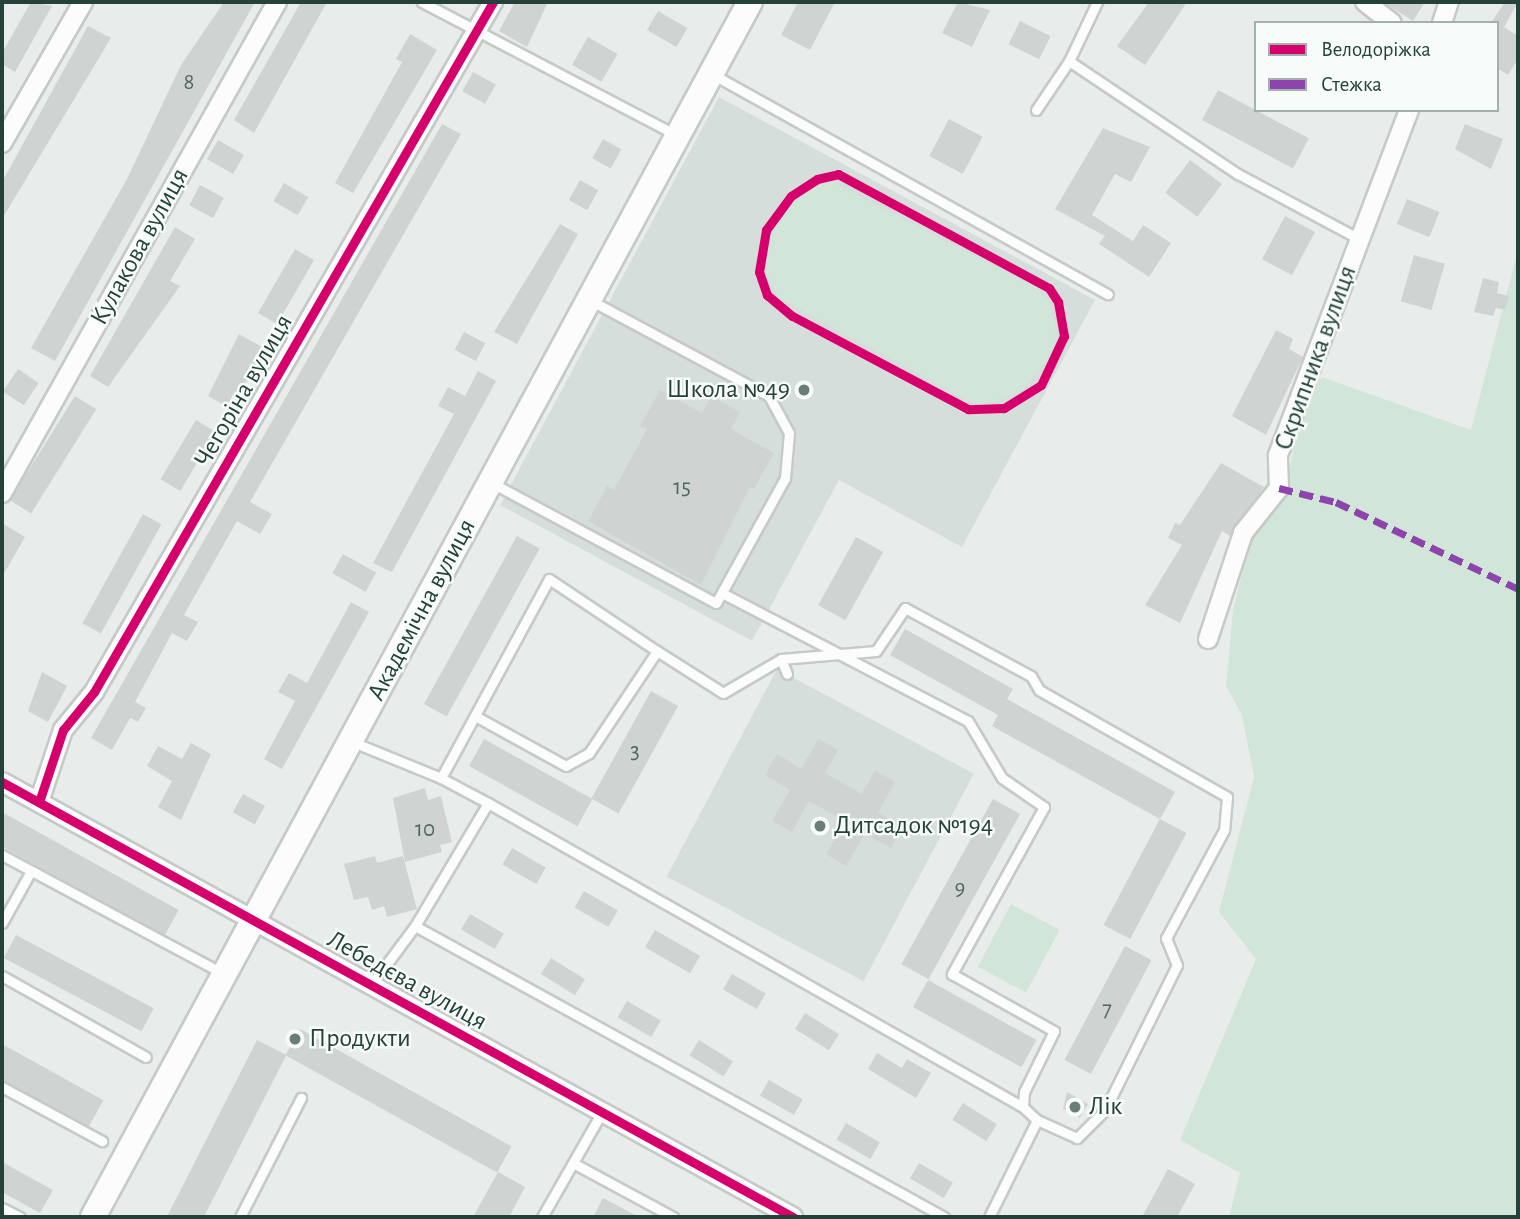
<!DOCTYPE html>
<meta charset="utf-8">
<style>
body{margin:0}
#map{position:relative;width:1520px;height:1219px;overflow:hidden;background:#e8edeb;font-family:"Alegreya Sans",sans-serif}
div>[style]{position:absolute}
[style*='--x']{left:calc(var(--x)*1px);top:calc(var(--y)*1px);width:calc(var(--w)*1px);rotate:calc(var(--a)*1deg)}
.built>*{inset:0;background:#d6dedb;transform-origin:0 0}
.green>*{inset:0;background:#d1e6d8;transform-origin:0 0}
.building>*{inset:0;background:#cfd4d2;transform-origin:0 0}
.roads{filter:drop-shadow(2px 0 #c5cac8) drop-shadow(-2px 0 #c5cac8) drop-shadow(0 2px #c5cac8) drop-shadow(0 -2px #c5cac8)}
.service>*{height:9px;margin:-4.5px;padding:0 4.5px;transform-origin:4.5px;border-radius:4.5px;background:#fcfcfc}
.minor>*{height:18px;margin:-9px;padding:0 9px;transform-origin:9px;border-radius:9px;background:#fcfcfc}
.secondary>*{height:24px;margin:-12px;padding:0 12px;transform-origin:12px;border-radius:12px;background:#fcfcfc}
.quiet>*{height:7px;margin-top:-3.5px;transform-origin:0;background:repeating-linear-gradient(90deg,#8e44ad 0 14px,transparent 0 21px)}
.cycleway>*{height:9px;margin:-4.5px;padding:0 4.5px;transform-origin:4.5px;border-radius:4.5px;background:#d6006c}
.dots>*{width:19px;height:19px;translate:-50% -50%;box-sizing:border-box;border:4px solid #f7fbf9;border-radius:50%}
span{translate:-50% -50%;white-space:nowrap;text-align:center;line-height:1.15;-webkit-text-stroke:5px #f7fbf9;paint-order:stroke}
.number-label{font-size:23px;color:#506761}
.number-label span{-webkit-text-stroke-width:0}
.street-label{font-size:26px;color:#24423a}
.poi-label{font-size:26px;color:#24423a}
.right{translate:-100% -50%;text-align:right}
.left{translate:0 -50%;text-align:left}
.frame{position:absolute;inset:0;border:4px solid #24423a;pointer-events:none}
.legend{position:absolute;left:1254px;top:21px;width:245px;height:91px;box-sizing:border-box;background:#f7fbf9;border:2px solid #a3b1ad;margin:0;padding:9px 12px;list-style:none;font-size:21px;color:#24423a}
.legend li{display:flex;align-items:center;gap:14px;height:35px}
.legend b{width:35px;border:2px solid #a3b1ad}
</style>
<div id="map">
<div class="built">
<div style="clip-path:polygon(719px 97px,1095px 300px,962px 547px,839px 480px,752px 641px,500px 505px)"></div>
<div style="left:777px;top:669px;width:223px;height:235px;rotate:28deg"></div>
</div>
<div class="green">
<div style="clip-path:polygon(830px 181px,1038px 289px,1049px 302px,1057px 338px,1050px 357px,1021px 391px,984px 405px,967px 400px,778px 297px,764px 268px,767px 239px,785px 208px,816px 184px)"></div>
<div style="clip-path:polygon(1518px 250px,1518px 1217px,1229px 1217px,1240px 1173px,1180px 1140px,1256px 959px,1219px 912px,1254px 777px,1242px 715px,1226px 686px,1233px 610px,1251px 536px,1286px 488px,1302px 402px,1322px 377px,1471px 430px)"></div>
<div style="left:1011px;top:904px;width:55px;height:71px;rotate:28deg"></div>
</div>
<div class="building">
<div style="clip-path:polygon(31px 2px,52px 6px,15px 72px,2px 64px,2px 53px)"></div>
<div style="clip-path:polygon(224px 2px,255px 2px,55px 361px,31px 348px,127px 179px,181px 65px)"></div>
<div style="clip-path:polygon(301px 2px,327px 2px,254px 133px,234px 120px)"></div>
<div style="clip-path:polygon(515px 2px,548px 2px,527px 47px,499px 31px)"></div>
<div style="clip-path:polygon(798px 2px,835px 2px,810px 50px,781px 35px)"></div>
<div style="clip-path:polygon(958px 2px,990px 10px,972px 47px,942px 33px)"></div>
<div style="clip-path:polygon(1149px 2px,1187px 2px,1145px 65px,1117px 46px)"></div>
<div style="clip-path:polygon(1383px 2px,1425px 2px,1413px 21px)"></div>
<div style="clip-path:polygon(1505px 2px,1518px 2px,1504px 27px,1518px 36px,1518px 59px,1508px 75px,1497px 68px,1497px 23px,1491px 23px)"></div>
<div style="left:658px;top:11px;width:34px;height:22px;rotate:30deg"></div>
<div style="left:1020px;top:21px;width:34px;height:26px;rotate:26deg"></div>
<div style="clip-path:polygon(88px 26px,111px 38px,2px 219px,2px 182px)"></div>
<div style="clip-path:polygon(410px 34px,437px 50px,353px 193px,335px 183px,402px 62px,396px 59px)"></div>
<div style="left:588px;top:37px;width:34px;height:32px;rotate:30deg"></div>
<div style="left:473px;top:72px;width:26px;height:22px;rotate:29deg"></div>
<div style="left:1218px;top:90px;width:103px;height:34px;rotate:28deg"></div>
<div style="left:949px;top:119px;width:38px;height:42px;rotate:28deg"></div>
<div style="clip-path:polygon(442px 124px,461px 134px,250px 502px,272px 514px,260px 534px,237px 521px,184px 615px,198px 622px,187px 641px,172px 633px,135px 702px,146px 708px,138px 722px,130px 718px,112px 750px,91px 738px)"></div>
<div style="clip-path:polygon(1465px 124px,1503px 139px,1491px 169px,1455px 149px)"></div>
<div style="clip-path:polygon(1103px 128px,1150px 147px,1131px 182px,1115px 174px,1092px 215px,1133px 241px,1143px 225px,1171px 243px,1149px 277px,1099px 244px,1105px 236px,1055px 209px)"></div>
<div style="left:603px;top:139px;width:21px;height:22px;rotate:29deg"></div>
<div style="left:218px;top:140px;width:30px;height:22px;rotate:30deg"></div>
<div style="left:1190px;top:160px;width:40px;height:41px;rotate:37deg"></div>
<div style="left:580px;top:180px;width:21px;height:23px;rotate:29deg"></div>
<div style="left:284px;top:183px;width:28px;height:21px;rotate:30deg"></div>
<div style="left:200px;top:185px;width:27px;height:23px;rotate:28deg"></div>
<div style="left:1407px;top:199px;width:35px;height:27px;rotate:22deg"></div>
<div style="left:1285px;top:216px;width:34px;height:49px;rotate:28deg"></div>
<div style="clip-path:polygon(560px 224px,578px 234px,517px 344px,494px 332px)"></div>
<div style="clip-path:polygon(175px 227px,195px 239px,170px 281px,180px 286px,108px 387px,90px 376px)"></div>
<div style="left:295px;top:249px;width:22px;height:74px;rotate:30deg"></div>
<div style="left:1414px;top:255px;width:32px;height:48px;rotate:16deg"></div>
<div style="clip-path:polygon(1483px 278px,1499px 282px,1497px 293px,1509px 296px,1505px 310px,1496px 308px,1493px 316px,1474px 312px)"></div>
<div style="clip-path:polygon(1276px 330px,1293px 339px,1289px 349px,1303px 357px,1266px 435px,1232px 416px)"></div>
<div style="left:464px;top:332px;width:24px;height:20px;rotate:28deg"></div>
<div style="clip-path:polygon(239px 334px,267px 350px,229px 408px,208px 396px)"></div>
<div style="left:18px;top:369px;width:25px;height:27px;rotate:34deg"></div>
<div style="clip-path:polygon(478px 371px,496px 381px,392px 572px,373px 563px,454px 414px,438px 406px,448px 387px,465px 396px)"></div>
<div style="clip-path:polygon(660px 390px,702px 413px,711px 396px,740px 412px,731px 429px,774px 453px,754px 489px,750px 487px,701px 585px,588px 521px,607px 486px,614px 490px,647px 429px,640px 426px)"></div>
<div style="left:75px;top:396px;width:25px;height:123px;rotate:32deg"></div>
<div style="left:196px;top:420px;width:23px;height:69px;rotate:31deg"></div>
<div style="clip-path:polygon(1221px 463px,1264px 487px,1230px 536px,1222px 531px,1180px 623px,1145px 605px,1182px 545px,1168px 538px,1175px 523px,1180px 525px)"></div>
<div style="left:143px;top:514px;width:21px;height:125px;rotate:29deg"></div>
<div style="clip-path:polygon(2px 523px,25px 537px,2px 577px)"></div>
<div style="left:517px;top:536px;width:26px;height:192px;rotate:29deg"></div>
<div style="left:856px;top:537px;width:31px;height:78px;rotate:29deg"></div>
<div style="left:343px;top:554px;width:38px;height:22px;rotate:29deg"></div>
<div style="clip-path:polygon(351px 602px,369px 612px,282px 769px,264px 759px,295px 701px,278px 692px,289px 673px,307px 683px)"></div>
<div style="clip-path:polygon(905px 629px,1013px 689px,1007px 699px,1175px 792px,1160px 819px,992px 726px,998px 715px,890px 655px)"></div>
<div style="clip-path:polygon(42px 672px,67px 686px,48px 722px,28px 711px)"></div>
<div style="left:651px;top:691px;width:31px;height:123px;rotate:29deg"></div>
<div style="left:484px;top:739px;width:124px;height:31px;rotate:29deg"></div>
<div style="clip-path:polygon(818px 739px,838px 750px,825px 773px,862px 794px,875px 770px,895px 782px,878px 813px,903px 827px,891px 848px,865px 834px,846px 866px,826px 854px,845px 821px,809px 801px,792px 832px,772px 821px,790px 790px,765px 775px,777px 754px,801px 769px)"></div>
<div style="clip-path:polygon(191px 743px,211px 754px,181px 820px,158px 807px,172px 781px,147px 766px,158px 746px,182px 759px)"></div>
<div style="clip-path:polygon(425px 788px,428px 800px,441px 796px,452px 842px,440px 845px,442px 852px,405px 862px,393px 798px)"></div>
<div style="left:243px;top:794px;width:25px;height:21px;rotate:29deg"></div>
<div style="left:993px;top:799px;width:31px;height:189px;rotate:29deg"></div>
<div style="left:2px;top:812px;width:202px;height:30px;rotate:29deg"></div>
<div style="left:1160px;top:819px;width:30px;height:120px;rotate:28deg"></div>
<div style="left:512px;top:848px;width:39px;height:19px;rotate:30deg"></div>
<div style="clip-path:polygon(375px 856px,377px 863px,403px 856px,417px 909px,387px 917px,384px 906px,372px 910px,368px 897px,354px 900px,344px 864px)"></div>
<div style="left:584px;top:891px;width:39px;height:19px;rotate:30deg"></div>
<div style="left:470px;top:914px;width:39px;height:18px;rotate:30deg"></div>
<div style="left:655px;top:930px;width:52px;height:20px;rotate:30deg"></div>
<div style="left:16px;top:935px;width:156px;height:26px;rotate:28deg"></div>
<div style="left:1125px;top:946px;width:30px;height:129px;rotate:28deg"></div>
<div style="left:551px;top:958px;width:40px;height:19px;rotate:32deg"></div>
<div style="left:732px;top:974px;width:39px;height:18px;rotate:30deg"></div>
<div style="left:928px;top:980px;width:124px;height:31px;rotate:29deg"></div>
<div style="left:627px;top:1001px;width:39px;height:19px;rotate:30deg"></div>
<div style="left:805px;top:1013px;width:40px;height:19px;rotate:32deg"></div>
<div style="left:300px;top:1029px;width:242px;height:30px;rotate:29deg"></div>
<div style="left:257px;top:1040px;width:33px;height:199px;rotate:27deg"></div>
<div style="left:699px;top:1040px;width:40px;height:18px;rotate:32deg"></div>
<div style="left:2px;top:1044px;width:116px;height:31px;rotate:29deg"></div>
<div style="clip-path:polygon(877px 1053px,902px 1068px,907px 1059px,931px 1073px,916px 1098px,868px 1069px)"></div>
<div style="left:769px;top:1080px;width:39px;height:18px;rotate:30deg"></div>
<div style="clip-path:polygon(1067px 1092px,1088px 1104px,1080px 1118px,1063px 1109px)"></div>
<div style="left:963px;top:1103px;width:40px;height:20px;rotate:32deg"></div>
<div style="left:846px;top:1123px;width:39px;height:19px;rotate:30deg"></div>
<div style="clip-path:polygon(2px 1162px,53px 1190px,40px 1213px,2px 1192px)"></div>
<div style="left:919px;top:1163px;width:39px;height:18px;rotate:30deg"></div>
<div style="clip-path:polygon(1168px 1169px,1195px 1184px,1177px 1217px,1142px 1217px)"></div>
<div style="clip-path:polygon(498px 1172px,525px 1187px,509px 1217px,473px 1217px)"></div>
<div style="clip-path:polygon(603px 1198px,639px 1217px,593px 1217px)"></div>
</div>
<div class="roads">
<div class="service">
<div style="--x:422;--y:2;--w:285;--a:27.6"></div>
<div style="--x:1069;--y:61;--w:203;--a:33.8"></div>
<div style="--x:1238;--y:174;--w:140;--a:28.2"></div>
<div style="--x:712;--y:74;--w:453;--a:29.1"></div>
<div style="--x:1036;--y:110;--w:59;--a:-56"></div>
<div style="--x:1069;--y:61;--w:65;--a:-64.6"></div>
<div style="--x:492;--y:483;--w:254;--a:28.2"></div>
<div style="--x:716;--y:603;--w:143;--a:-61.1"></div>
<div style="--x:785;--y:478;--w:45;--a:-84.9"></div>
<div style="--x:789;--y:433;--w:42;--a:-118.4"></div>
<div style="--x:769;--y:396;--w:203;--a:-151.8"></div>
<div style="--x:722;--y:593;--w:277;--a:27.5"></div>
<div style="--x:968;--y:721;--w:66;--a:59.2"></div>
<div style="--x:1002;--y:778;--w:51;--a:34.6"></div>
<div style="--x:1044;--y:807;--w:191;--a:118.9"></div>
<div style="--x:952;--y:974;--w:117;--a:29.2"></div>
<div style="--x:1054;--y:1031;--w:68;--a:116.2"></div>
<div style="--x:1024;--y:1092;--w:15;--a:94"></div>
<div style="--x:1023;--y:1107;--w:19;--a:43"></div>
<div style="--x:1037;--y:1120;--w:108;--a:116.3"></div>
<div style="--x:657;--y:651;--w:78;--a:32.5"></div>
<div style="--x:723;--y:693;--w:67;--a:-30.4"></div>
<div style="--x:781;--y:659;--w:95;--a:-4.8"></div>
<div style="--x:876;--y:651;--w:52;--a:-56"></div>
<div style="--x:905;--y:608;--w:143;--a:28.4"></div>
<div style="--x:1031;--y:676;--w:16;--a:60"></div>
<div style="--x:1039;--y:690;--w:216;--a:29.6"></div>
<div style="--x:1227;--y:797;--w:33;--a:95"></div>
<div style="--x:1224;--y:830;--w:123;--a:118.2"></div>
<div style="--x:1166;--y:938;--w:29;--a:68"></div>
<div style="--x:1177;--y:965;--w:162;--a:116.4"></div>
<div style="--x:1105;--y:1110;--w:40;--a:135"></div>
<div style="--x:1077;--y:1138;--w:44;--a:-155.8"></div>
<div style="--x:781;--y:659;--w:16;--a:68"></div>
<div style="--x:353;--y:742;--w:95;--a:22.2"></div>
<div style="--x:441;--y:778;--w:226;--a:-61.5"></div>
<div style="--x:549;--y:579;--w:130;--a:33.7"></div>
<div style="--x:657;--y:651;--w:123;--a:123.7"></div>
<div style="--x:589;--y:753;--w:26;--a:151"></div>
<div style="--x:566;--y:766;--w:104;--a:-151.2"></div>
<div style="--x:488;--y:803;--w:615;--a:29.61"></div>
<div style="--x:2;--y:855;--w:250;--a:28.2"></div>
<div style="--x:2;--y:923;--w:60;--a:-60.9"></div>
<div style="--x:415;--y:926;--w:604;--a:28.81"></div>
<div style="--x:2;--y:976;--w:165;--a:29.4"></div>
<div style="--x:371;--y:985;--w:74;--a:-53.3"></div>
<div style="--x:415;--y:926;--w:143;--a:-59.3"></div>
<div style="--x:488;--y:803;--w:53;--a:-152"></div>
<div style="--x:2;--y:1087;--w:114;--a:28.4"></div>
<div style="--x:573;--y:1163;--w:114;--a:28.4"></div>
<div style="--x:2;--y:1208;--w:20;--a:27"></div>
<div style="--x:240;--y:1217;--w:134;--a:-62.9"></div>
<div style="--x:542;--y:1217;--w:121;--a:-60.3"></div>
</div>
<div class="minor">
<div style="--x:1365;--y:2;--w:34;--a:38"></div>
<div style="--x:1442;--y:23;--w:22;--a:-72"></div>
<div style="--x:2;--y:143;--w:163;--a:-60.1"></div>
<div style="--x:2;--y:493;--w:563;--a:-60.75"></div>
<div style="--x:1208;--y:639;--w:112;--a:-71.7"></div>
<div style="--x:1243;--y:533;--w:58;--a:-51.3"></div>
<div style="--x:1279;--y:488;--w:33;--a:-92"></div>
<div style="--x:1278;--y:455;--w:369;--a:-69.2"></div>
<div style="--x:2;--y:782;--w:903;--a:28.81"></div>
<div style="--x:39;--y:802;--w:76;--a:-71.6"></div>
<div style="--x:63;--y:730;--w:49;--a:-50.8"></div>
<div style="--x:94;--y:692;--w:797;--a:-59.96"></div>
</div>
<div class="secondary">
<div style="--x:93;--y:1217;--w:1381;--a:-61.6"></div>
</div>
</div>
<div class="quiet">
<div style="--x:1279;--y:488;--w:59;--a:13.8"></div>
<div style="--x:1336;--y:502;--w:202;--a:25.5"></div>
</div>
<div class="cycleway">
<div style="--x:838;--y:174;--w:240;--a:28.4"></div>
<div style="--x:1049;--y:288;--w:17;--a:57"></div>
<div style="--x:1058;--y:302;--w:35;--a:80"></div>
<div style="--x:1064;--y:336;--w:54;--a:115.1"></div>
<div style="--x:1041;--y:385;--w:44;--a:148.1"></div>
<div style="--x:1004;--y:408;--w:36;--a:178"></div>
<div style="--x:968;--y:409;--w:199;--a:-152.1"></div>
<div style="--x:792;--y:316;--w:33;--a:-140"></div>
<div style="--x:767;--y:295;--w:24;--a:-109"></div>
<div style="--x:759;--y:272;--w:43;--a:-80.5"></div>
<div style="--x:766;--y:230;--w:42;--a:-53.7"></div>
<div style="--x:791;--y:196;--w:31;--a:-33"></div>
<div style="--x:817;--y:179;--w:22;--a:-13"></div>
<div style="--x:2;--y:782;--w:903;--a:28.81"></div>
<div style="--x:39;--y:802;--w:76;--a:-71.6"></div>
<div style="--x:63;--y:730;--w:49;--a:-50.8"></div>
<div style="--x:94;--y:692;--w:797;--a:-59.96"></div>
</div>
<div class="dots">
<div style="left:804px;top:390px;background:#697e78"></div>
<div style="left:820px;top:826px;background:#697e78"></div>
<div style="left:295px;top:1039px;background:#697e78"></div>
<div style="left:1075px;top:1107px;background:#697e78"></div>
</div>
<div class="number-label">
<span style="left:189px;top:83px">8</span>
<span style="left:682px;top:488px">15</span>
<span style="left:635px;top:752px">3</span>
<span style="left:425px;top:830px">10</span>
<span style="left:960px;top:889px">9</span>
<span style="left:1107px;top:1010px">7</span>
</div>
<div class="street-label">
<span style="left:140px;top:247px;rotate:-61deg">Кулакова вулиця</span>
<span style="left:1316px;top:358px;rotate:-70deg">Скрипника вулиця</span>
<span style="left:244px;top:391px;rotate:-60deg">Чегоріна вулиця</span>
<span style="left:422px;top:610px;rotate:-62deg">Академічна вулиця</span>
<span style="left:407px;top:981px;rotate:29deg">Лебедєва вулиця</span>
</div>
<div class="poi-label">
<span class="right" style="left:790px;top:390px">Школа №49</span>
<span class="left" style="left:834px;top:826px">Дитсадок №194</span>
<span class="left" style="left:309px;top:1039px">Продукти</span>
<span class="left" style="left:1089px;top:1107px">Лік</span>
</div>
<div class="frame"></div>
<ul class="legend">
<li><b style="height:9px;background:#d6006c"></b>Велодоріжка</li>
<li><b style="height:9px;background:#8e44ad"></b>Стежка</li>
</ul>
</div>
